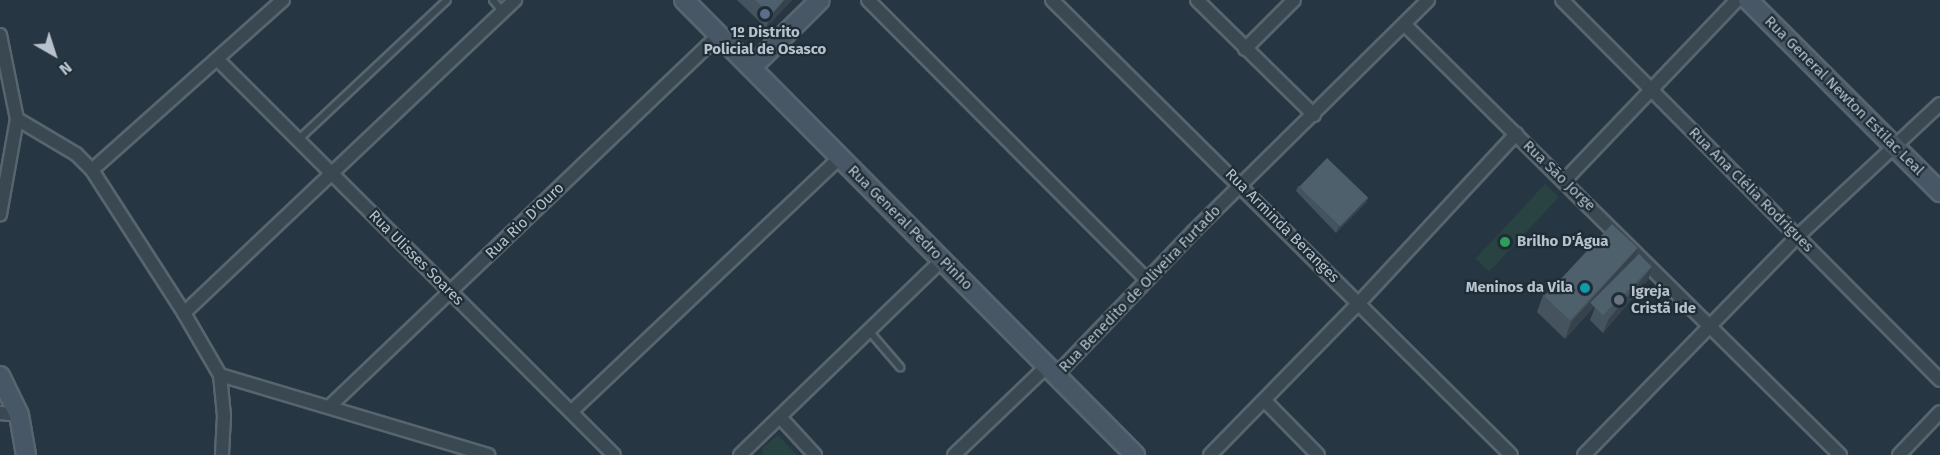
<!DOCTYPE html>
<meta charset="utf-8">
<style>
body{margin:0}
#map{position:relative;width:1940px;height:455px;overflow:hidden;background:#263642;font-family:"Fira Sans",sans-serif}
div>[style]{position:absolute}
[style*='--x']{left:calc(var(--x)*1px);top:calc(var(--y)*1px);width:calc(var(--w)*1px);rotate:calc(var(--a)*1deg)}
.green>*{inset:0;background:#284342;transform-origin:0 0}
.roads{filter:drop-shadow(2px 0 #58656f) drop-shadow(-2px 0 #58656f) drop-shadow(0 2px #58656f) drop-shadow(0 -2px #58656f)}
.lane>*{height:6px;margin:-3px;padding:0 3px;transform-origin:3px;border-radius:3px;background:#3a4852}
.street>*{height:12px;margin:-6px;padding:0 6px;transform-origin:6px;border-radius:6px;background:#3a4852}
.secondary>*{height:18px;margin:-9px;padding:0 9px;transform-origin:9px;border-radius:9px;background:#485765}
.wall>*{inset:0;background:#44535e}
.shaded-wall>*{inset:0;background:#37434c}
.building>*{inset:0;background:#4f606d;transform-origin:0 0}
.dots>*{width:16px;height:16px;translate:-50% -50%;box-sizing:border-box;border:3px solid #1f2d37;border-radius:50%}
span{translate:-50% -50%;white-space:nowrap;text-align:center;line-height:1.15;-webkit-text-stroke:4.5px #1f2d37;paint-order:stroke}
.poi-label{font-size:15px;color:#b7c2cc;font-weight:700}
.left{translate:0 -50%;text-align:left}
.right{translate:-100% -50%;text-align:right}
.street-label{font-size:15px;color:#b7c2cc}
.north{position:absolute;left:24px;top:24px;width:60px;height:60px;-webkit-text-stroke:4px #1f2d37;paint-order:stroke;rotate:141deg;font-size:16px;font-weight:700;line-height:24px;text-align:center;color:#b7c2cc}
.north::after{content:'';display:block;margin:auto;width:21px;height:27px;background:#b7c2cc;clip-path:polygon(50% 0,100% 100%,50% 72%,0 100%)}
</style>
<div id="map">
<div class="green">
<div style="left:1545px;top:184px;width:19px;height:102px;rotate:43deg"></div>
<div style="clip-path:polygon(778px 435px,797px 455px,763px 455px,762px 448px)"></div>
</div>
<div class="roads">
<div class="lane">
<div style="--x:493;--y:0;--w:16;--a:50"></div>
<div style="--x:298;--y:140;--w:204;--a:-43.2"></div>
<div style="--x:869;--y:331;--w:48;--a:49.3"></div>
</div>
<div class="street">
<div style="--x:868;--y:0;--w:395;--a:45.1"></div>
<div style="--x:1052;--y:0;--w:646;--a:44.75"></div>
<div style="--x:1197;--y:0;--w:164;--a:44.5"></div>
<div style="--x:1562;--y:0;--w:536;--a:45.15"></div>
<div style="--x:1405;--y:25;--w:612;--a:44.67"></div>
<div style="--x:0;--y:35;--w:86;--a:78.6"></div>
<div style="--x:17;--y:119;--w:97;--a:100.1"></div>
<div style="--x:1245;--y:49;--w:69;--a:-45"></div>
<div style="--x:218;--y:60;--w:559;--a:44.93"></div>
<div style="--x:17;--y:119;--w:69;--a:30.7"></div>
<div style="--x:76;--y:154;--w:23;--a:45"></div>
<div style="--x:92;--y:170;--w:170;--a:57.2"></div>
<div style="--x:184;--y:313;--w:72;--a:59.9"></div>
<div style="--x:220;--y:375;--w:41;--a:84.4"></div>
<div style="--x:224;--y:416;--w:39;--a:93"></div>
<div style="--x:92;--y:170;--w:256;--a:-41.7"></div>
<div style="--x:1564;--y:181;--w:250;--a:-46.3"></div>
<div style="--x:184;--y:313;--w:456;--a:-43.4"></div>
<div style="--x:220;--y:375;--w:280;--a:16.6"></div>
<div style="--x:1056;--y:375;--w:198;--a:-46.2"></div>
<div style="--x:1193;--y:232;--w:330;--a:-44.6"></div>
<div style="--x:1264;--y:400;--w:77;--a:45.5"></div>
<div style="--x:330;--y:406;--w:538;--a:-43.64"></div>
<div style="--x:572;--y:411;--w:369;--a:-43.4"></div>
<div style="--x:0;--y:413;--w:19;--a:6"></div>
<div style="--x:780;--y:417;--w:52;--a:47.4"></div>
<div style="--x:740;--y:455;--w:282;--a:-44"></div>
<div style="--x:954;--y:455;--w:129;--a:-43.7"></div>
<div style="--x:1210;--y:455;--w:213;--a:-45.6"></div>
<div style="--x:1359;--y:303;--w:231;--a:-47.1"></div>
<div style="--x:1584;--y:455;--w:306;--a:-45.7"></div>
<div style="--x:1798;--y:236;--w:194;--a:-42.9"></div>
<div style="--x:1899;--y:455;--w:59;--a:-46.4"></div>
</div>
<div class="secondary">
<div style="--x:684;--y:0;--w:641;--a:45.25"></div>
<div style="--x:1748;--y:0;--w:272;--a:45"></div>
<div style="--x:752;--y:67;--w:95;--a:-44.6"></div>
<div style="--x:0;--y:376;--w:43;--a:64"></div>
<div style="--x:19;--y:415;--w:41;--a:80.1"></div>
</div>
</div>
<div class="wall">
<div style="clip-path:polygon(737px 0,792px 0,766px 28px)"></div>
<div style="clip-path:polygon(1298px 186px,1368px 198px,1366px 203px,1336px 233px,1296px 191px)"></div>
<div style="clip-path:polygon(1638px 248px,1632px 262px,1652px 267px,1648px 280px,1603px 333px,1590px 320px,1595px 307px,1610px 289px,1565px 339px,1537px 312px,1543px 295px)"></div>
</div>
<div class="shaded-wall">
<div style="clip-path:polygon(784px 0,792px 0,766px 28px,771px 15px)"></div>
<div style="clip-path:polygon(1368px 198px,1366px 203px,1336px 233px,1338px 228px)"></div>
<div style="clip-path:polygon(1638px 248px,1632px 265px,1565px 339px,1571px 322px)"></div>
<div style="clip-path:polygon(1652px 267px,1648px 280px,1603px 333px,1608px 320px)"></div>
</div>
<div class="building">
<div style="clip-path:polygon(755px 0,784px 0,771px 15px)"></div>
<div style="left:1327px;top:158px;width:57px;height:40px;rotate:44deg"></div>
<div style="left:1612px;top:224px;width:35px;height:99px;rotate:43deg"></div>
<div style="left:1639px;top:254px;width:18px;height:69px;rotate:45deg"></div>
</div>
<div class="dots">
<div style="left:765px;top:14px;background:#5c6f8a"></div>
<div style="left:1505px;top:242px;background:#2e9e5b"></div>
<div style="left:1585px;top:288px;background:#0f9aa8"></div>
<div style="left:1619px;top:300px;background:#6b7280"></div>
</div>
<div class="poi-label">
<span style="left:765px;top:41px">1º Distrito<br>Policial de Osasco</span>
<span class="left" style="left:1517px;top:242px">Brilho D'Água</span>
<span class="right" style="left:1573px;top:288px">Meninos da Vila</span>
<span class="left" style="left:1631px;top:300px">Igreja<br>Cristã Ide</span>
</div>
<div class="street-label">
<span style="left:1844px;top:96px;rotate:45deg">Rua General Newton Estilac Leal</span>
<span style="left:1559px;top:176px;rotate:44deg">Rua São Jorge</span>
<span style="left:1751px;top:190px;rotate:45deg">Rua Ana Clélia Rodrigues</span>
<span style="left:525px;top:221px;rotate:-44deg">Rua Rio D'Ouro</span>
<span style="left:1282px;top:226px;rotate:45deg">Rua Arminda Beranges</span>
<span style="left:910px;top:228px;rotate:45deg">Rua General Pedro Pinho</span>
<span style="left:416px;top:258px;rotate:45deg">Rua Ulisses Soares</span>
<span style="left:1140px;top:289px;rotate:-46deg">Rua Benedito de Oliveira Furtado</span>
</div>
<div class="north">N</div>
</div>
